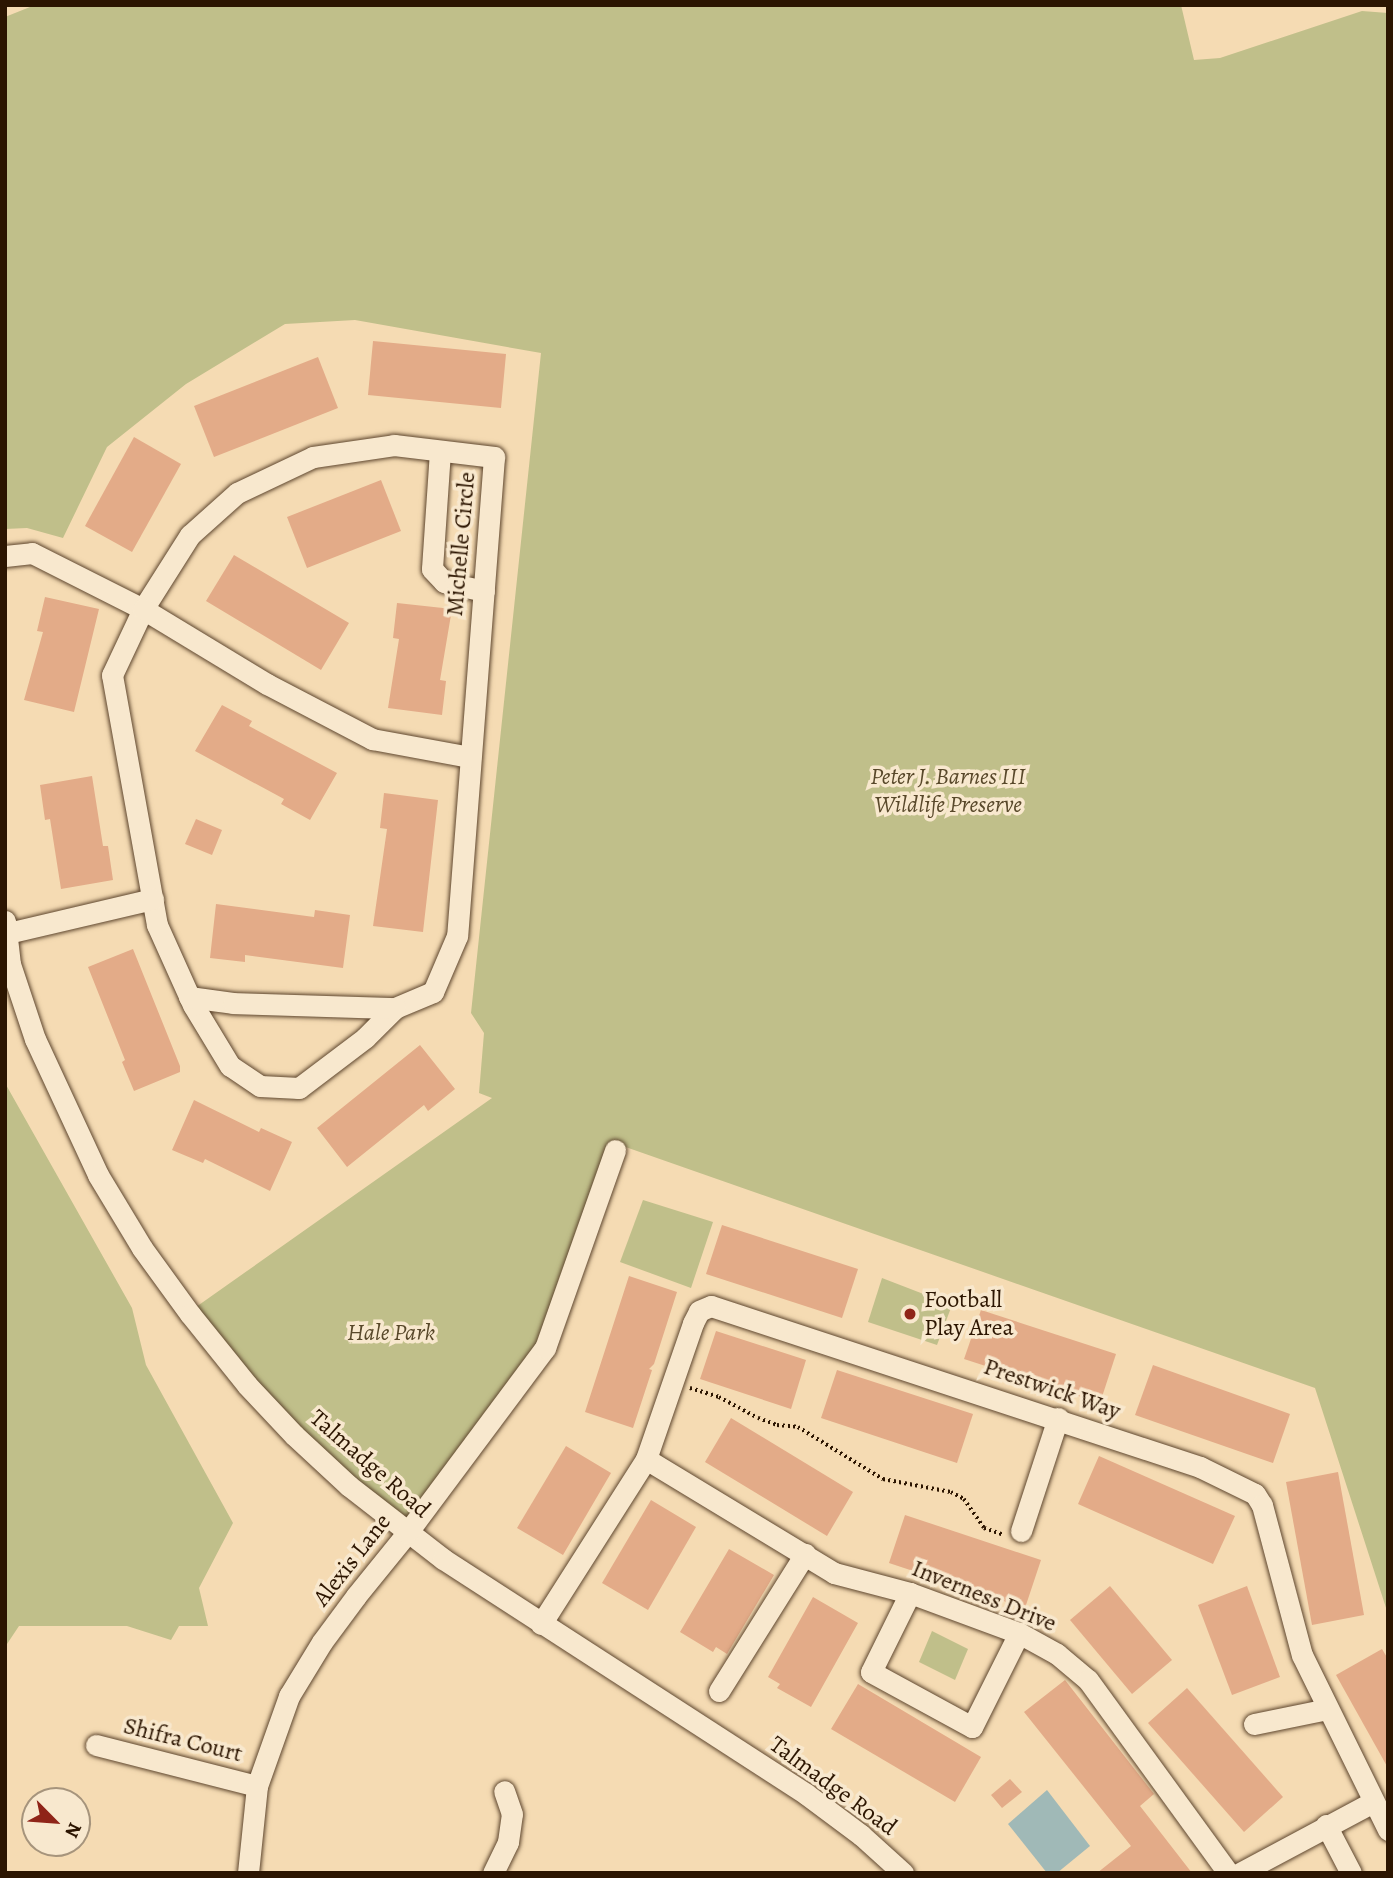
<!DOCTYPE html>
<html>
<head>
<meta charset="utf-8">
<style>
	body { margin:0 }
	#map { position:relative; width:1393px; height:1878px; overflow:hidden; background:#f5dbb3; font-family:Alegreya,serif }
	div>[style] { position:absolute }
	.green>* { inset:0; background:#c0bf8a }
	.water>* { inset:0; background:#a0b9b7 }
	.building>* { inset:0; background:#e3ab88 }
	.path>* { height:3.5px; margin-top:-1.75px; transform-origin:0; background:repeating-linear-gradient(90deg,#2c1501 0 2px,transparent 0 5.5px) }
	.roads { filter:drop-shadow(0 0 2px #5e462e) drop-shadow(0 0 2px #5e462e) }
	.minor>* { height:21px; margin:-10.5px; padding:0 10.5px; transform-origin:10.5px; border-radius:10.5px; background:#f8e8ce }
	.dots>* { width:19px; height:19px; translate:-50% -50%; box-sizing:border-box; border:4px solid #f8e8ce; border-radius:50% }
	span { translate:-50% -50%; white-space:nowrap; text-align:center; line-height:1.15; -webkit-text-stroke:7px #f8e8ce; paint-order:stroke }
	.street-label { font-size:24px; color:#2c1501 }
	.park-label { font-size:24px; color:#58482a; font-style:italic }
	.poi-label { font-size:24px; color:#2c1501 }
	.left { translate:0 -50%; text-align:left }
	.frame { position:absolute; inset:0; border:7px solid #2c1501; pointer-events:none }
	.north { position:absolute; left:21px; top:1787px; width:70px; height:70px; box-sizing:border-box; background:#f8e8ce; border:2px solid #a6947c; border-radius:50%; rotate:115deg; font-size:19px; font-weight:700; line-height:28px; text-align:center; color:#2c1501 }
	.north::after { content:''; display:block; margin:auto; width:24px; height:32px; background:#8f2418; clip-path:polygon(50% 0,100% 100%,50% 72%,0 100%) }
</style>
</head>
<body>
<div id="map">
	<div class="green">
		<div style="clip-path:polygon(35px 5px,1181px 5px,1194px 60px,1220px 58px,1362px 11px,1388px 13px,1388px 1614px,1315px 1388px,617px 1144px,555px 1324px,407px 1533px,300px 1432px,196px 1307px,492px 1098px,479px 1093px,484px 1033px,471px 1013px,541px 353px,355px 320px,285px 324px,186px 384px,107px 447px,63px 538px,27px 528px,5px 529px,5px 17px)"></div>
		<div style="clip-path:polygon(5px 1083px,132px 1308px,146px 1365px,233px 1523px,199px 1588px,208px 1626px,179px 1626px,171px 1640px,127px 1626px,19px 1626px,5px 1647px)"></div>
		<div style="clip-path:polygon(643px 1200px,713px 1222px,691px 1288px,620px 1262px)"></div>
		<div style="clip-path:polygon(882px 1278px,952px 1305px,937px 1345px,868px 1322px)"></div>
		<div style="clip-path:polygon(932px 1631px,968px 1649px,955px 1680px,919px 1662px)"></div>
	</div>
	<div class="water">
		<div style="clip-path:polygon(1047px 1790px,1090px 1846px,1057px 1873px,1047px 1873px,1008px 1824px)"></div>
	</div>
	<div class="building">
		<div style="clip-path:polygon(373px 341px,506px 354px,501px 408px,368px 395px)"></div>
		<div style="clip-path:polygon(318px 357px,338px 408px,214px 457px,194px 406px)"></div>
		<div style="clip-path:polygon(134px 437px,181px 464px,132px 552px,85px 526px)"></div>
		<div style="clip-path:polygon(381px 480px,401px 531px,307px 568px,287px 517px)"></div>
		<div style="clip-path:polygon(234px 555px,349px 623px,321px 670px,206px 601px)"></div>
		<div style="clip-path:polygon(45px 597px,99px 609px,74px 712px,24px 700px,43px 632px,37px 631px)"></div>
		<div style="clip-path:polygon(397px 603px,452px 609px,440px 680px,446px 681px,442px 715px,388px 708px,399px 639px,393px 638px)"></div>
		<div style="clip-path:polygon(222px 705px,252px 721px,249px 726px,337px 773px,310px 820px,281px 804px,284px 799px,195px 751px)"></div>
		<div style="clip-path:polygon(92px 776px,103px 846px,108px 846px,113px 880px,61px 889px,50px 819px,45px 820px,40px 785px)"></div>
		<div style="clip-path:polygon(384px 793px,438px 800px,423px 932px,373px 926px,387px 829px,380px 828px)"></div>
		<div style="clip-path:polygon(196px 819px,222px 830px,212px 855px,185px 844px)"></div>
		<div style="clip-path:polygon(216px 904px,314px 917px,315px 910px,350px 915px,343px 968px,245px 955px,245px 962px,210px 958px)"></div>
		<div style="clip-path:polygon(133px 949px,180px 1066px,180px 1072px,134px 1091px,122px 1062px,125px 1060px,88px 967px)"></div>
		<div style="clip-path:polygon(420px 1045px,455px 1089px,428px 1111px,424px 1105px,347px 1167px,317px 1128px)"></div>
		<div style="clip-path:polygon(194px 1100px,259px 1132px,261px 1128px,292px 1142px,270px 1191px,205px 1159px,203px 1163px,172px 1150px)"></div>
		<div style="clip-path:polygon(722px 1225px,858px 1269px,842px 1318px,706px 1274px)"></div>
		<div style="clip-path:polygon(629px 1276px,677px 1292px,654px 1364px,649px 1369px,652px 1370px,633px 1428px,585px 1412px)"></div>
		<div style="clip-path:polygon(981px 1310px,1116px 1354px,1100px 1403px,964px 1359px)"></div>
		<div style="clip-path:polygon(716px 1331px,806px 1360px,791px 1409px,700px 1379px)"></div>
		<div style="clip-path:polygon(1153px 1365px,1290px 1414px,1273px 1463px,1135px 1415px)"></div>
		<div style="clip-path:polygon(837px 1370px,973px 1414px,957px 1463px,821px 1418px)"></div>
		<div style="clip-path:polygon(731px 1418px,853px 1492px,827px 1536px,705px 1462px)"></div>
		<div style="clip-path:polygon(566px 1446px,611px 1473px,563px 1555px,517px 1528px)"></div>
		<div style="clip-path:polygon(1099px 1456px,1235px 1516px,1213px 1564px,1078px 1504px)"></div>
		<div style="clip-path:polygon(1338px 1472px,1364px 1615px,1312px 1625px,1286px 1482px)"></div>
		<div style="clip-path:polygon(651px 1500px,696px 1527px,648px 1610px,602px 1583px)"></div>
		<div style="clip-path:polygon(905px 1515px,1041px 1560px,1025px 1608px,889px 1563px)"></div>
		<div style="clip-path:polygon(729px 1549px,774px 1575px,727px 1654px,716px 1647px,713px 1652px,680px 1632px)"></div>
		<div style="clip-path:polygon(1110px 1586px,1172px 1660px,1132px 1694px,1070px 1620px)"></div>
		<div style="clip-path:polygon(1247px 1586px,1280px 1677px,1232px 1695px,1198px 1605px)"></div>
		<div style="clip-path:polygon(813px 1597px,858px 1623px,811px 1707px,777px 1688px,780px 1684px,768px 1677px)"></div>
		<div style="clip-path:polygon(1382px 1649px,1388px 1659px,1388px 1768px,1336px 1675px)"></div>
		<div style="clip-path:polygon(1065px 1680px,1154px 1794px,1140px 1806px,1192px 1873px,1097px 1873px,1131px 1846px,1024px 1712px)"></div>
		<div style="clip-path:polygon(858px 1684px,981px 1757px,955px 1802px,831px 1729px)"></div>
		<div style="clip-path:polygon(1187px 1688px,1283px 1797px,1244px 1832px,1148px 1723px)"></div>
		<div style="clip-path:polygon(1010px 1779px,1022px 1792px,1002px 1808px,991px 1795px)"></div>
	</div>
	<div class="path">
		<div style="left:690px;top:1388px;width:30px;rotate:17deg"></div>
		<div style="left:719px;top:1397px;width:44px;rotate:28.3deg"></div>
		<div style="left:758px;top:1418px;width:20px;rotate:20deg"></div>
		<div style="left:777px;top:1425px;width:21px;rotate:5deg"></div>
		<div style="left:798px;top:1427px;width:100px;rotate:31.5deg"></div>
		<div style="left:883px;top:1479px;width:69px;rotate:10.8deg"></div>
		<div style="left:951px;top:1492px;width:15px;rotate:28deg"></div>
		<div style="left:964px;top:1499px;width:35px;rotate:55deg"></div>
		<div style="left:984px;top:1528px;width:21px;rotate:19deg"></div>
	</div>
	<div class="roads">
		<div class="minor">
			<div style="left:394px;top:445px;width:101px;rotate:6.8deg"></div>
			<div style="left:494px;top:457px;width:480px;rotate:94.4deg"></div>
			<div style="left:457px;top:936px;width:61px;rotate:113.2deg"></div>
			<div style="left:433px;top:992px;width:41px;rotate:157.2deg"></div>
			<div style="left:395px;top:1008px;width:42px;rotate:135deg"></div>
			<div style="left:365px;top:1038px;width:83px;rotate:142.9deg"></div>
			<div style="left:299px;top:1088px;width:39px;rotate:-177deg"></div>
			<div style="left:260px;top:1086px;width:36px;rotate:-146deg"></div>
			<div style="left:230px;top:1066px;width:71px;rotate:-121.2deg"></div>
			<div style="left:193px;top:1005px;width:88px;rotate:-114.2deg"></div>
			<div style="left:157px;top:925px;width:254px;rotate:-100.2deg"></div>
			<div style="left:112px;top:675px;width:73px;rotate:-64.8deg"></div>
			<div style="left:143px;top:609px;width:88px;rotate:-57.6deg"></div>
			<div style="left:190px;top:535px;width:63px;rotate:-41.8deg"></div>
			<div style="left:237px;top:493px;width:84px;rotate:-25.3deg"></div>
			<div style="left:313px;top:457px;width:82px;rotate:-8.4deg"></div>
			<div style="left:440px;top:451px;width:118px;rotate:93.9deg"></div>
			<div style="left:432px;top:569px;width:18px;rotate:47deg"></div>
			<div style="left:444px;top:582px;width:41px;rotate:12.7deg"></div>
			<div style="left:5px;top:556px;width:27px;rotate:-6deg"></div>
			<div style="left:32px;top:553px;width:124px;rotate:26.8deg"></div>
			<div style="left:143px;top:609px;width:145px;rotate:31.2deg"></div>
			<div style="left:267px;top:684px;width:119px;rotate:27.6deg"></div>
			<div style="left:372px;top:739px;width:100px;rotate:10.4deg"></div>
			<div style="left:5px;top:921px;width:43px;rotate:83.4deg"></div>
			<div style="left:10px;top:964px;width:79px;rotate:71.6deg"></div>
			<div style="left:35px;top:1039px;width:150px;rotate:65.1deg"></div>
			<div style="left:98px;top:1175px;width:85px;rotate:58.9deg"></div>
			<div style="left:142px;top:1248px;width:82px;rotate:54deg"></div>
			<div style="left:190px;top:1314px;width:91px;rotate:51.2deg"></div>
			<div style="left:247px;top:1385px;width:69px;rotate:46.8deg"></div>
			<div style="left:294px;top:1435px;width:75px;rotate:42.8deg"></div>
			<div style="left:349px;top:1486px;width:119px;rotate:37.8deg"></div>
			<div style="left:443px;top:1559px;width:432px;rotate:32.9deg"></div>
			<div style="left:806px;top:1794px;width:69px;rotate:36.7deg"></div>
			<div style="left:861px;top:1835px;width:57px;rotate:42.1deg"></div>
			<div style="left:8px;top:933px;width:149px;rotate:-13.2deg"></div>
			<div style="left:189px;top:997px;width:44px;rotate:7.8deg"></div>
			<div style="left:233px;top:1003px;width:162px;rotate:1.8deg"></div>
			<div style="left:646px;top:1459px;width:220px;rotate:31.2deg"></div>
			<div style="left:834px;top:1573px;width:79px;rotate:14.7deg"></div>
			<div style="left:910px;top:1593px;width:116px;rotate:20.2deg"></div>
			<div style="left:1019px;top:1633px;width:43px;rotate:28.9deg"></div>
			<div style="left:1057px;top:1654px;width:40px;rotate:40deg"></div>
			<div style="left:1088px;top:1680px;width:238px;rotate:54deg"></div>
			<div style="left:1021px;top:1531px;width:119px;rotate:-71.9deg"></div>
			<div style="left:910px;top:1593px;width:88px;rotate:116.3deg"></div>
			<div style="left:871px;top:1672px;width:115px;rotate:28.6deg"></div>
			<div style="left:972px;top:1727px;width:105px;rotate:-63.4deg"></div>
			<div style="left:541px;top:1624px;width:196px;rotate:-57.5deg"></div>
			<div style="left:646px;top:1459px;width:144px;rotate:-70.9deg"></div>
			<div style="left:693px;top:1323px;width:13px;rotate:-63deg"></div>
			<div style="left:699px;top:1311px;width:13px;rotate:-23deg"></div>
			<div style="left:711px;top:1306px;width:515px;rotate:18.22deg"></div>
			<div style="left:1200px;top:1467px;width:61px;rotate:26.1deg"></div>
			<div style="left:1255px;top:1494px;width:13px;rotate:58deg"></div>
			<div style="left:1262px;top:1505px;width:155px;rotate:75.1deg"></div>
			<div style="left:1302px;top:1655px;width:195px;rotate:63.8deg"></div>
			<div style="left:719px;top:1691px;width:162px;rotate:-57.9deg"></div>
			<div style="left:1254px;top:1724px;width:75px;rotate:-11.6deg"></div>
			<div style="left:96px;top:1745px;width:166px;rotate:14.3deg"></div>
			<div style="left:1326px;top:1825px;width:54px;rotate:62.5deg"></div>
			<div style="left:248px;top:1873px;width:87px;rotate:-84.1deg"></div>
			<div style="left:257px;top:1786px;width:96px;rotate:-70.4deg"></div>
			<div style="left:289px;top:1696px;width:63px;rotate:-58.6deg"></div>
			<div style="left:322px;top:1642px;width:57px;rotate:-53.5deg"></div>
			<div style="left:356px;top:1596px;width:81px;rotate:-51deg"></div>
			<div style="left:407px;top:1533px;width:231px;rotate:-53.3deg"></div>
			<div style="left:545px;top:1348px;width:210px;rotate:-70.5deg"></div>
			<div style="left:493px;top:1873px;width:34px;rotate:-64deg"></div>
			<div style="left:508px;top:1842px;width:28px;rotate:-82deg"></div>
			<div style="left:512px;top:1814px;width:24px;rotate:-109deg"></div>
			<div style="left:1240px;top:1873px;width:151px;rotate:-28.1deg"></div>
		</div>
	</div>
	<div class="dots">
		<div style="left:910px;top:1314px;background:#8f2418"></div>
	</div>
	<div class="street-label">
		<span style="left:461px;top:544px;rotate:-85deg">Michelle Circle</span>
		<span style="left:1052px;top:1389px;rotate:19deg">Prestwick Way</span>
		<span style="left:370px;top:1464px;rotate:41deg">Talmadge Road</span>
		<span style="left:352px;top:1560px;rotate:-52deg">Alexis Lane</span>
		<span style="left:984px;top:1596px;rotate:22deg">Inverness Drive</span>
		<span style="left:183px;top:1740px;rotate:14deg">Shifra Court</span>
		<span style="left:833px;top:1786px;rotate:36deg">Talmadge Road</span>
	</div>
	<div class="park-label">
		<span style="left:948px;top:791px">Peter J. Barnes III<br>Wildlife Preserve</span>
		<span style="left:391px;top:1333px">Hale Park</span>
	</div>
	<div class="poi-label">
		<span class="left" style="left:924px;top:1314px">Football<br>Play Area</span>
	</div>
	<div class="frame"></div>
	<div class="north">N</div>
</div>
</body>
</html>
